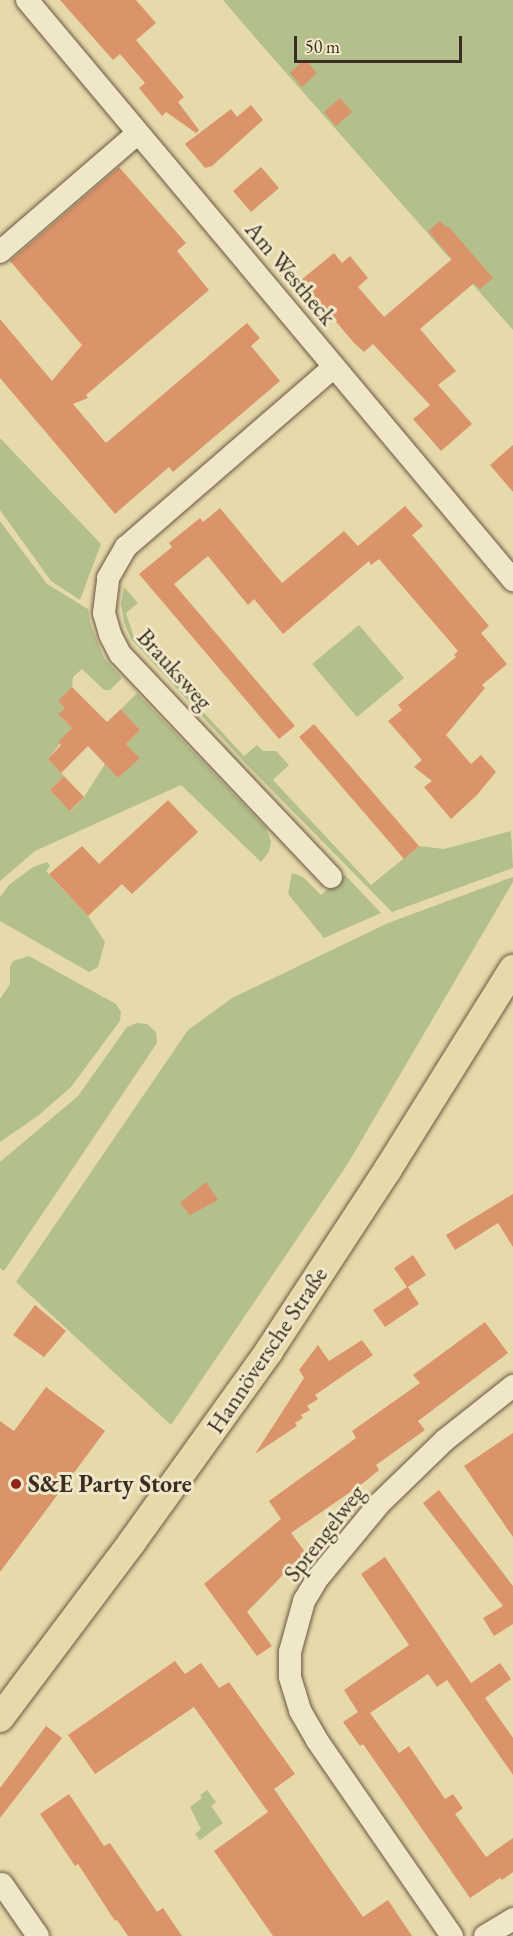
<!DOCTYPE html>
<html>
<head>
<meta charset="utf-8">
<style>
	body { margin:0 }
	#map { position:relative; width:513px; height:1936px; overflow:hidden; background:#e7daaa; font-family:"EB Garamond",serif }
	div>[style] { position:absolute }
	.green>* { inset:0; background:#b3c08b }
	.building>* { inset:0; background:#db936a }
	.roads { filter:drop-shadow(0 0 2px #675844) drop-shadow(0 0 2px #675844) }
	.minor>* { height:22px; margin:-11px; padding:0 11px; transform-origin:11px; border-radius:11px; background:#efe7c8 }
	.major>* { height:28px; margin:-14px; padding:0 14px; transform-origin:14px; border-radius:14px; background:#e7daaa }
	.dots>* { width:16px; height:16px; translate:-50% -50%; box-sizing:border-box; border:3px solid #efe7c8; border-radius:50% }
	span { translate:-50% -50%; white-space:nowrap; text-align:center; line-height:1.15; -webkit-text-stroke:6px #efe7c8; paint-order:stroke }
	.street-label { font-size:24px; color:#3c2d22 }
	.poi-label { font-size:24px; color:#3c2d22; font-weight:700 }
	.left { translate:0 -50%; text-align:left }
	.scale { position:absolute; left:294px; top:36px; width:168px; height:27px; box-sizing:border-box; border:3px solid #3c2d22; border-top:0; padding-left:8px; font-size:18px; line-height:21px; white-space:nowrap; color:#3c2d22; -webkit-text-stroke:4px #efe7c8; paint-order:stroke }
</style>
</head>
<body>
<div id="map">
	<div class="green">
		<div style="clip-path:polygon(223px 0,513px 0,513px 330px,265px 49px)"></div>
		<div style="clip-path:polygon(0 438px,101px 544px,80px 600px,51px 581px,0 510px)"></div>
		<div style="clip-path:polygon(0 521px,47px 584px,88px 609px,90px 623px,104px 658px,122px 678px,110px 690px,104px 690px,82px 669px,73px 677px,72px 687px,59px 701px,65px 708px,59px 715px,72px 728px,48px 759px,64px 776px,50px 790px,71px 811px,84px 797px,105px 764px,118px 778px,139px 758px,126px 744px,140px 730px,121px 709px,137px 693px,266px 828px,271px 841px,269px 852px,261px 862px,181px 785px,35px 851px,0 881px)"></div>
		<div style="clip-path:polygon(124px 587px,138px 603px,126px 613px,134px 637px,244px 756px,257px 745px,263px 751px,276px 751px,289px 765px,273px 780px,371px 885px,419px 846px,444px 849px,511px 831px,513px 868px,392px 912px,248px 766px,131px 639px,124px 622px,121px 604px)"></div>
		<div style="clip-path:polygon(359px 625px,404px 678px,357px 717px,312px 664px)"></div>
		<div style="clip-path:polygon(47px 862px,50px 866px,46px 871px,88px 916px,105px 942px,98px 967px,89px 972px,0 921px,0 897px,9px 885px,33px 867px)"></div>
		<div style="clip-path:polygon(292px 873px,303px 877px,321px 895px,345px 875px,381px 913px,324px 938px,288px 894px)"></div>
		<div style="clip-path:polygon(513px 877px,513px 882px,347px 1165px,171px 1425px,16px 1282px,188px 1030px,232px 998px,388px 923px)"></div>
		<div style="clip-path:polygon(29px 956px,116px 1004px,121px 1012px,120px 1021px,71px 1087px,39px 1115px,0 1142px,0 999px,10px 984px,10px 967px,13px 961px)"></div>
		<div style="clip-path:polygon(137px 1023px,147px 1024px,156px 1032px,157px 1043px,4px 1271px,0 1268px,0 1162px,78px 1096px,127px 1027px)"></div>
		<div style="clip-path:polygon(207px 1790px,216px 1802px,211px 1806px,223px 1823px,200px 1840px,195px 1834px,201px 1829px,190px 1807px,202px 1798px,200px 1795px)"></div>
	</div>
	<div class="building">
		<div style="clip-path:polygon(60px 0,136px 0,156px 23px,136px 40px,184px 97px,178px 102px,199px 130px,196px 133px,166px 112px,162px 116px,139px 88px,145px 83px,120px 54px,113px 60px)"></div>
		<div style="clip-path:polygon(305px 59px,317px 73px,302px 87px,290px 73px)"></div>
		<div style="clip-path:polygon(340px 98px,352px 112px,336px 126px,324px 112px)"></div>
		<div style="clip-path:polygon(251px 105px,263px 120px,212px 166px,205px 168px,185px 144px,231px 109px,237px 117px)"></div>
		<div style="clip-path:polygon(119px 167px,186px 243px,177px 251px,209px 290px,86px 395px,88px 398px,73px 404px,106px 443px,247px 323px,260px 338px,251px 346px,280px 381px,173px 472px,169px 467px,115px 514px,0 378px,0 319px,52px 381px,82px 345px,10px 261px)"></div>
		<div style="clip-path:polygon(261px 167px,279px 188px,251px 212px,233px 191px)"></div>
		<div style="clip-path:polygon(440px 221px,446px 227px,448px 226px,493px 278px,480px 289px,474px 283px,420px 329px,456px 371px,438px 385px,472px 424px,441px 451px,413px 419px,430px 405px,373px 344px,364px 352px,354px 343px,301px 280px,334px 253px,342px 263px,350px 256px,368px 278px,358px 287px,384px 317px,452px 259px,428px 231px)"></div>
		<div style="clip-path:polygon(513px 445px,513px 492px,490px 465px)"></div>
		<div style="clip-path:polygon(405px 506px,423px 526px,412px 535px,489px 626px,481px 633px,507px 664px,482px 685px,485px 688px,446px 735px,471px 764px,481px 755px,496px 772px,476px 796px,451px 819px,424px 787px,432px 781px,414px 767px,422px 760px,388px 721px,402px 710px,398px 705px,456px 657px,454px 655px,458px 651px,379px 559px,371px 565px,369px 561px,283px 634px,254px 599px,248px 605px,208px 556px,174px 584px,295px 726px,279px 739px,139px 574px,172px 547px,169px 543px,200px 518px,203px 522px,220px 508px,282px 583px,344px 531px,358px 546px)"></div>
		<div style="clip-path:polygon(72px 687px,107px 722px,121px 709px,140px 730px,126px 744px,140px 758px,118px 778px,88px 746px,61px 773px,48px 759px,61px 745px,58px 742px,72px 728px,58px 714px,65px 708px,58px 701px)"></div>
		<div style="clip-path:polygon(314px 724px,419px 846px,404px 859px,299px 737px)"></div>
		<div style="clip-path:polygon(64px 776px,84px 797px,70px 811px,50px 790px)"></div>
		<div style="clip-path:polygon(168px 800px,198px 832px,132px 894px,122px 884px,88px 916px,49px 874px,82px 846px,99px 864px)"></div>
		<div style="clip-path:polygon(206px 1182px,218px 1200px,190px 1215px,180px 1203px)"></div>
		<div style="clip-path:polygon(513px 1194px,513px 1247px,498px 1223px,455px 1250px,446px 1235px)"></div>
		<div style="clip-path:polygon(413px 1255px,426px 1275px,408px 1287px,419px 1304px,385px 1327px,373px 1310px,407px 1287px,394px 1268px)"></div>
		<div style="clip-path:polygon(35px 1305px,66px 1331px,44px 1357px,13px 1335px)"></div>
		<div style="clip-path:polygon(485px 1322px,508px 1353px,418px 1421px,425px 1430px,376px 1465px,379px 1470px,362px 1484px,291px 1533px,305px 1552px,247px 1612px,272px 1646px,257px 1656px,204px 1584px,281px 1519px,269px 1501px,356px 1438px,352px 1431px,420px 1383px,413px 1375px)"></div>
		<div style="clip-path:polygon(362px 1340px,373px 1355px,315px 1395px,318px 1399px,307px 1406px,310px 1410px,301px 1415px,303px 1418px,295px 1423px,297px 1426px,255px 1454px,304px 1378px,299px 1370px,318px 1345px,329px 1361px)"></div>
		<div style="clip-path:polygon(46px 1387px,105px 1431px,0 1572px,0 1421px,14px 1431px)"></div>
		<div style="clip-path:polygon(513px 1433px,513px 1537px,464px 1466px)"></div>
		<div style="clip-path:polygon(439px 1490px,513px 1586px,513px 1624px,494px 1636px,483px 1618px,503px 1606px,423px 1503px)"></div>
		<div style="clip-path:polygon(385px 1557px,471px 1683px,500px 1663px,511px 1679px,485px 1698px,513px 1738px,513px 1775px,447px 1680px,437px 1687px,428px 1674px,370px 1713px,399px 1753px,409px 1746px,445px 1799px,453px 1794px,463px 1808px,455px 1814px,486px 1857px,513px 1838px,513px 1872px,502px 1880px,500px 1878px,470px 1898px,363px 1744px,360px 1746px,343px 1722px,358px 1712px,344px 1690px,409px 1645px,361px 1574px)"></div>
		<div style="clip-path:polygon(175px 1661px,185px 1674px,201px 1663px,219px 1688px,229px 1682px,295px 1774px,274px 1789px,363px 1917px,388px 1900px,412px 1936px,273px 1936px,214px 1851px,268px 1812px,194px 1707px,95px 1774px,68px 1735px)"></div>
		<div style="clip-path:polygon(46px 1726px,62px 1738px,0 1818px,0 1788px)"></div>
		<div style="clip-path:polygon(69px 1794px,104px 1846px,110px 1843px,157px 1912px,163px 1908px,182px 1936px,128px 1936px,117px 1920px,115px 1921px,78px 1864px,75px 1866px,40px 1814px)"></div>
	</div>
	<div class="roads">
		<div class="minor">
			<div style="left:27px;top:0;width:757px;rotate:50.04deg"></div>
			<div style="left:0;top:252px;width:182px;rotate:-40.8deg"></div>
			<div style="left:331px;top:877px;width:307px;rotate:-133.4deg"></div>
			<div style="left:120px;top:654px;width:22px;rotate:-117deg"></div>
			<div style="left:110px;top:634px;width:22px;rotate:-106deg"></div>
			<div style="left:104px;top:613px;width:35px;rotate:-83deg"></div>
			<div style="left:108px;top:578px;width:36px;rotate:-60deg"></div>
			<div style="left:126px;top:547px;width:275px;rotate:-40.9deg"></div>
			<div style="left:2px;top:1884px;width:63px;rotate:55.3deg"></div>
			<div style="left:452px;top:1936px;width:238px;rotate:-124.6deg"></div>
			<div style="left:317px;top:1740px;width:34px;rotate:-120deg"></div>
			<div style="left:300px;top:1710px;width:34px;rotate:-107deg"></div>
			<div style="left:290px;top:1677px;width:25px;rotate:-90deg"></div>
			<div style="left:290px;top:1652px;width:53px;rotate:-74.6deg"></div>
			<div style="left:304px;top:1601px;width:27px;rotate:-59deg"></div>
			<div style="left:318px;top:1578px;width:97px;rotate:-50.4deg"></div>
			<div style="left:380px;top:1503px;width:91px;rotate:-44.1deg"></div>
			<div style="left:445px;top:1440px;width:87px;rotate:-38.5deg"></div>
			<div style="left:485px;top:1936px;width:33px;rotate:-31deg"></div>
		</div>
		<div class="major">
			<div style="left:0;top:1718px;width:220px;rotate:-53.1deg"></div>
			<div style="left:132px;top:1542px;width:235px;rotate:-54.3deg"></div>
			<div style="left:269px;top:1351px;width:217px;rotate:-56.8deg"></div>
			<div style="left:388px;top:1169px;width:236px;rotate:-58deg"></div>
		</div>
	</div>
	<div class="dots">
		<div style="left:16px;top:1484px;background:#8f2418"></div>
	</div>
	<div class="street-label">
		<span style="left:291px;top:273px;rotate:50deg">Am Westheck</span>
		<span style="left:175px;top:669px;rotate:48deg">Brauksweg</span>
		<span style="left:267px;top:1350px;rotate:-56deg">Hannöversche Straße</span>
		<span style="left:324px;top:1533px;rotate:-52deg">Sprengelweg</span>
	</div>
	<div class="poi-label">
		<span class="left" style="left:28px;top:1484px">S&amp;E Party Store</span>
	</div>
	<div class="scale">50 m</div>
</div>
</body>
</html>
